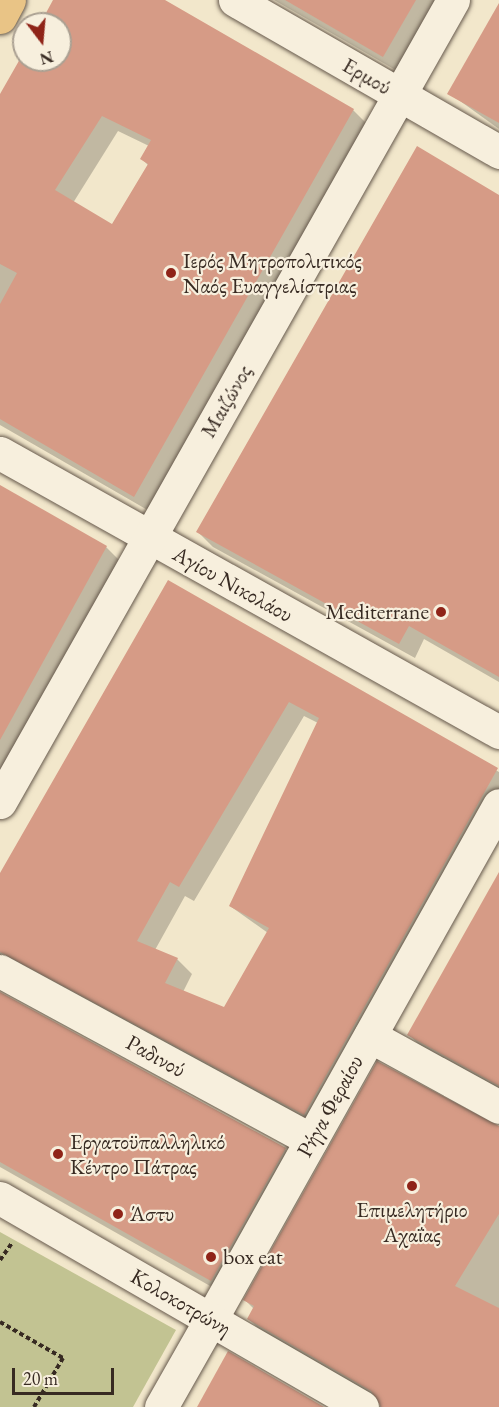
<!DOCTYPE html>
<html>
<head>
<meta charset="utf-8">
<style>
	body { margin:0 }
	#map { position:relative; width:499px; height:1407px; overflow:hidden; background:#f2e7cb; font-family:"EB Garamond",serif }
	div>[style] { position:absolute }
	.green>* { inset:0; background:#c2c392 }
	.shadow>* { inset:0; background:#0003 }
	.building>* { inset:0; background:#d69b86 }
	.path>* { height:4px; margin-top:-2px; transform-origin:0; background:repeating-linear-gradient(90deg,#372a22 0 4.5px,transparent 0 7.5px) }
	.roads { filter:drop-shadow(0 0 2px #66594c) drop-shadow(0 0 2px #66594c) }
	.street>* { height:33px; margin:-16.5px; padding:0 16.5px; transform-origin:16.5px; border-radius:16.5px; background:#f7efdd }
	.secondary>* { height:33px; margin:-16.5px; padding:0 16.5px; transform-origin:16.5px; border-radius:16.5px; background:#f7efdd }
	.primary>* { height:33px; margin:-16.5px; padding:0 16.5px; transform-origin:16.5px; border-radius:16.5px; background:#e9c486 }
	.dots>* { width:16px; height:16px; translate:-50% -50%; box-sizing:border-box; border:3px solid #f7efdd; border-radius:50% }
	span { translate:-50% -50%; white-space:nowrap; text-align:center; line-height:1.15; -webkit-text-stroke:4.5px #f7efdd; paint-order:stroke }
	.street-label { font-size:22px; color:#372a22 }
	.poi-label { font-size:22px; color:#372a22 }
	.left { translate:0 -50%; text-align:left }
	.right { translate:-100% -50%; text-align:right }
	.north { position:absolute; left:12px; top:12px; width:60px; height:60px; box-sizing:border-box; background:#f7efdd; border:2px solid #aaa092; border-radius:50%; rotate:164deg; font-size:16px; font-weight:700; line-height:24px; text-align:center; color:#372a22 }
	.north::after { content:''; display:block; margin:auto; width:21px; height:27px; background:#8f2418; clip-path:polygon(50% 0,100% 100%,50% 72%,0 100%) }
	.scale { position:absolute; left:12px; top:1368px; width:102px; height:27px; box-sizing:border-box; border:3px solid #372a22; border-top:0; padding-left:8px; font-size:18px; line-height:21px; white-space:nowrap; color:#372a22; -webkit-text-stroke:4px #f7efdd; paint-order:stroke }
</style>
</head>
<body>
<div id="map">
	<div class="green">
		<div style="clip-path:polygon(0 1232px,176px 1330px,133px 1407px,0 1407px)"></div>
	</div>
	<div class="shadow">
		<div style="clip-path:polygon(evenodd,55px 0,161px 0,353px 110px,369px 126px,151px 512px,0 425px,0 97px,24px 55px,24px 60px,60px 60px,60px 24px,41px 24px,55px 0,118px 131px,149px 146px,142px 159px,149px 166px,112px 226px,73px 203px,118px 131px)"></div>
		<div style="clip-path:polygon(274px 0,439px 0,399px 72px)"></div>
		<div style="clip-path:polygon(499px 6px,499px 129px,449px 93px)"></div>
		<div style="clip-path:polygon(499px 195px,499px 682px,424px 639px,415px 658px,213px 547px,198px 532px)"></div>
		<div style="clip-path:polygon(0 487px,106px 547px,121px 562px,0 780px)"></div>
		<div style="clip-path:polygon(evenodd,169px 582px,499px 772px,499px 807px,319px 1129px,0 976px,0 876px,169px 582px,304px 716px,318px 723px,230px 906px,268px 933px,225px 1009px,183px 992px,192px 974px,177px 959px,155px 950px,185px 896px,194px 901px,304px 716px)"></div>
		<div style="clip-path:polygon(499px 875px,499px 1092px,426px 1051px,409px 1035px)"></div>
		<div style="clip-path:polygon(0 994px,285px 1149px,300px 1164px,226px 1295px,0 1167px)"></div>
		<div style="clip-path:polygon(499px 1127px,499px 1407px,380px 1407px,380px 1401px,265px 1335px,249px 1319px,254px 1309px,245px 1300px)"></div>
	</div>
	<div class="building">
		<div style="clip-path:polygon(evenodd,53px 0,165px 0,354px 109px,134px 497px,0 419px,0 304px,17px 273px,0 264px,0 94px,24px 52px,24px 60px,60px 60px,60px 24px,40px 24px,53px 0,102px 116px,151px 140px,140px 159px,148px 164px,112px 224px,55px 190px,102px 116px)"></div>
		<div style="clip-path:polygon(285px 0,416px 0,383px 57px)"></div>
		<div style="clip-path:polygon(499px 3px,499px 123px,447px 94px)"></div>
		<div style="clip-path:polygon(417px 146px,499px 195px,499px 677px,409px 626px,399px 644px,196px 532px)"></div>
		<div style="clip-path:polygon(0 485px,107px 546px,0 740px)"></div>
		<div style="clip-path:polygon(evenodd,168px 580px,498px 768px,304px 1115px,0 952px,0 873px,168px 580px,289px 702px,319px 718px,229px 906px,269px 928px,224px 1007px,165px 983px,178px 958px,137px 941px,170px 882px,179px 887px,289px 702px)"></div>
		<div style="clip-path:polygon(499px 872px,499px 1086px,407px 1035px)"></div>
		<div style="clip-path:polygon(0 992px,286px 1148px,211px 1281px,0 1162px)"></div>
		<div style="clip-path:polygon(377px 1061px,499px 1126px,499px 1214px,455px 1286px,499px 1308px,499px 1407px,381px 1407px,371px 1391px,247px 1319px,254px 1306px,243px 1300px)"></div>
		<div style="clip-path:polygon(228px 1351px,324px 1407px,197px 1407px)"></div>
	</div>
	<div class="path">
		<div style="left:0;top:1260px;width:21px;rotate:-55deg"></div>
		<div style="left:0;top:1322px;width:73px;rotate:29.7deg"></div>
		<div style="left:63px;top:1358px;width:57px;rotate:120.6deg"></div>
	</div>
	<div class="roads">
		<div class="street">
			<div style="left:0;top:453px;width:572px;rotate:29.21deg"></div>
			<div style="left:0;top:802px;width:921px;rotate:-60.54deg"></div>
			<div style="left:0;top:971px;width:354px;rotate:28.5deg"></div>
			<div style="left:370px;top:1036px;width:147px;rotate:28.8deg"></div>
			<div style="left:211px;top:1319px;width:589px;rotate:-60.74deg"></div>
		</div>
		<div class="secondary">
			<div style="left:235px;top:0;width:305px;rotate:29.9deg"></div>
			<div style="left:0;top:1198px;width:418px;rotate:30deg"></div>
			<div style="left:161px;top:1407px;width:101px;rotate:-60.4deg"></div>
		</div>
		<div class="primary">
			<div style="left:0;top:17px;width:19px;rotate:-62deg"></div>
		</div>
	</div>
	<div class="dots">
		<div style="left:171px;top:273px;background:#8f2418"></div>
		<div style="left:441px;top:612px;background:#8f2418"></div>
		<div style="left:58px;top:1154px;background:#8f2418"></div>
		<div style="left:412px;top:1186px;background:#8f2418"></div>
		<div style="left:118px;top:1214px;background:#8f2418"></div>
		<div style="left:211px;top:1257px;background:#8f2418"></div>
	</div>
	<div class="street-label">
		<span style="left:367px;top:76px;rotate:30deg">Ερμού</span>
		<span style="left:226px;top:401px;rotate:-60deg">Μαιζώνος</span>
		<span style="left:233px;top:584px;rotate:29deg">Αγίου Νικολάου</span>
		<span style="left:156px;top:1056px;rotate:29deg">Ραδινού</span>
		<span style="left:330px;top:1106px;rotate:-61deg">Ρήγα Φεραίου</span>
		<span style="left:181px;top:1302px;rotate:30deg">Κολοκοτρώνη</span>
	</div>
	<div class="poi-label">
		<span class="left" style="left:183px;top:273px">Ιερός Μητροπολιτικός<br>Ναός Ευαγγελίστριας</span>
		<span class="right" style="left:429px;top:612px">Mediterrane</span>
		<span class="left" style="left:70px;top:1154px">Εργατοϋπαλληλικό<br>Κέντρο Πάτρας</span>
		<span style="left:412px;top:1222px">Επιμελητήριο<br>Αχαΐας</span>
		<span class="left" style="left:130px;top:1214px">Άστυ</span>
		<span class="left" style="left:223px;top:1257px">box eat</span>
	</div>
	<div class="north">N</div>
	<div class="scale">20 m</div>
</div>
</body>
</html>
